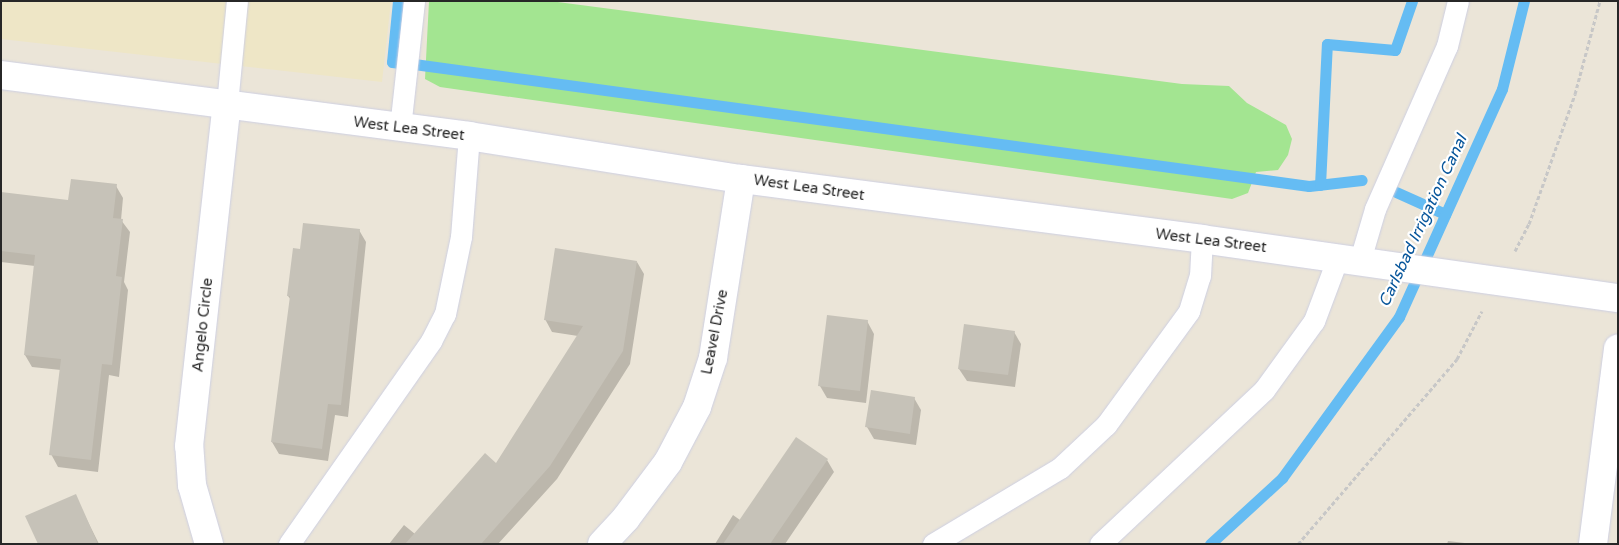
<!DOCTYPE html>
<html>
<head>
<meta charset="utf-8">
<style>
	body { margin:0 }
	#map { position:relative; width:1619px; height:545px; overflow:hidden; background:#ebe5d8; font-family:"Varela Round",sans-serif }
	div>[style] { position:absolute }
	.education>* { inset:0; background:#eee6c6 }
	.green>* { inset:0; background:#a3e591 }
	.shadow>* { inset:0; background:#0003 }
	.stream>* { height:11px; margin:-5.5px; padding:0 5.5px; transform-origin:5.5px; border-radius:5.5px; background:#65bcf3 }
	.building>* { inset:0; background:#c6c2b8 }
	.path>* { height:3px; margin-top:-1.5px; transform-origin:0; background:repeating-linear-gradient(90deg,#c7c7c7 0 4px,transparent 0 6.5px) }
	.roads { filter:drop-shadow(0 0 1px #cdcfe2) drop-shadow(0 0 1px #cdcfe2) }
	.lane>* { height:21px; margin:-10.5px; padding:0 10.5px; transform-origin:10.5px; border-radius:10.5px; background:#fff }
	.street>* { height:28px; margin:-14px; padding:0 14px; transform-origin:14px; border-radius:14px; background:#fff }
	.secondary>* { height:28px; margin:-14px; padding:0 14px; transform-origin:14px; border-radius:14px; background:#fff }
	span { translate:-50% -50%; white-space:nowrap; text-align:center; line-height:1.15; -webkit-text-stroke:4.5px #fff; paint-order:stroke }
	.street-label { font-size:15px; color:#272727 }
	.water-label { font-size:16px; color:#08569b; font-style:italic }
	.frame { position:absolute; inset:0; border:2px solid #272727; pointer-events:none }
</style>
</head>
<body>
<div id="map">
	<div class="education">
		<div style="clip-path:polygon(1px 1px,391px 1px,382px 82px,1px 39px)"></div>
	</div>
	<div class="green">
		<div style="clip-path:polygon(429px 1px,550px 1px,1182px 84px,1229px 86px,1247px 103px,1286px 125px,1292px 139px,1288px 155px,1278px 170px,1256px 172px,1248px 193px,1232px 199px,440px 87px,425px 79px)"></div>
	</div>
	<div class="shadow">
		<div style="clip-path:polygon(116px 186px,123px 198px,121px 220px,130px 232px,124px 282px,128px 290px,119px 377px,109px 375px,98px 472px,58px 467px,51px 454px,61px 370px,32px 367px,25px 355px,35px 266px,1px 262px,1px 193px,69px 201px)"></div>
		<div style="clip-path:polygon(359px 230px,366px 242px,348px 417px,335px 415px,328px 461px,279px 454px,272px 442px,291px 300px,288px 296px,301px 251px)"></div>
		<div style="clip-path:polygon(637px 262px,644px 274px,630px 364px,557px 479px,498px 544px,389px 544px,404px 525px,415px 534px,496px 465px,578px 336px,552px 332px,545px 319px)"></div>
		<div style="clip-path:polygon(867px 321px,874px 334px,866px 403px,827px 398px,820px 386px)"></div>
		<div style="clip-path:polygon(1014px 332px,1021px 344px,1015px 387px,967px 381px,959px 369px)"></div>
		<div style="clip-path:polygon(914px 398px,921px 410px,916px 445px,874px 439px,867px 427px)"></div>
		<div style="clip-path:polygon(827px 460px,834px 472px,785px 544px,715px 544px,733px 515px,740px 520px)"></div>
		<div style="clip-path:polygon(75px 496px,99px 544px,39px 544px)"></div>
		<div style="clip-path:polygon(1448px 541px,1473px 544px,1447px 544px)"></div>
	</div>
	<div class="stream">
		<div style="left:398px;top:1px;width:61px;rotate:95.6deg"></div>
		<div style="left:392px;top:62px;width:8px;rotate:7deg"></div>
		<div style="left:414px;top:64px;width:903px;rotate:7.76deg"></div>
		<div style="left:1309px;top:186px;width:53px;rotate:-6.5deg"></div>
		<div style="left:1320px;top:185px;width:141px;rotate:-87.2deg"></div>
		<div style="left:1327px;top:44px;width:68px;rotate:5deg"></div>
		<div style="left:1395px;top:50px;width:52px;rotate:-70.9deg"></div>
		<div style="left:1396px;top:192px;width:54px;rotate:24.2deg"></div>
		<div style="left:1210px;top:544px;width:98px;rotate:-42.5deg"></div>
		<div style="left:1282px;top:478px;width:199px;rotate:-54deg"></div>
		<div style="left:1399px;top:317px;width:250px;rotate:-65.7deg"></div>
		<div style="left:1502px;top:89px;width:91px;rotate:-76deg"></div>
	</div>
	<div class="building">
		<div style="clip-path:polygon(71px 179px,117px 184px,113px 218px,123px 219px,116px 276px,122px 277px,112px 365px,102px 364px,91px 460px,49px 455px,61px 359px,24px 355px,35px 255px,1px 251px,1px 192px,68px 200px)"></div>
		<div style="clip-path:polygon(303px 223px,360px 229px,341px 405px,328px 404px,322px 449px,271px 442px,290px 296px,287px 296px,293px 248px,300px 249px)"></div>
		<div style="clip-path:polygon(555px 248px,637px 261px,623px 351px,550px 466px,481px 544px,405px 544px,485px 453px,496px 463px,583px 326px,544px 320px)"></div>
		<div style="clip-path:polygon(827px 315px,868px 320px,860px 391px,818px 386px)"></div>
		<div style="clip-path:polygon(964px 324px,1015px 331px,1008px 375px,958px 369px)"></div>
		<div style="clip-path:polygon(871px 390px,915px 397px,910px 434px,865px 427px)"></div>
		<div style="clip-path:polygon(796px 437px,828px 459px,770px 544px,723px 544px)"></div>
		<div style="clip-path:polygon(76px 494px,98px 544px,38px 544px,25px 516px)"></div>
	</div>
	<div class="path">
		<div style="left:1515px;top:251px;width:30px;rotate:-63deg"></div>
		<div style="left:1529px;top:224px;width:138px;rotate:-70.5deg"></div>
		<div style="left:1575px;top:94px;width:96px;rotate:-75deg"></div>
		<div style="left:1298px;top:544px;width:244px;rotate:-49.3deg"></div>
		<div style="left:1457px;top:359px;width:54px;rotate:-62.5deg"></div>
	</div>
	<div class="roads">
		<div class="lane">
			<div style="left:227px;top:104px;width:103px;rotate:-84.5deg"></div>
			<div style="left:400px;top:128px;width:128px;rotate:-83.7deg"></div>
			<div style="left:1360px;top:260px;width:53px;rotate:-73.6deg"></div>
			<div style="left:1375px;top:209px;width:178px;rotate:-66.2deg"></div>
			<div style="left:1447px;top:46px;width:46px;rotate:-76.3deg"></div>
			<div style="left:289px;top:544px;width:248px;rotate:-55deg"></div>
			<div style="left:431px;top:341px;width:30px;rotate:-63deg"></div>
			<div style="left:445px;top:314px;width:79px;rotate:-78.3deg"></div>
			<div style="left:461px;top:237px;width:101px;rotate:-85.5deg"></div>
			<div style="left:933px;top:544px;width:148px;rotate:-30.9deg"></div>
			<div style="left:1060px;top:468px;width:63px;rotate:-43.1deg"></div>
			<div style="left:1106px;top:425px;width:141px;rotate:-53.9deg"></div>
			<div style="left:1189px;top:311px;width:37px;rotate:-73deg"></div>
			<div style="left:1200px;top:276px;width:37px;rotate:-87deg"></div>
			<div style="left:1100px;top:544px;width:225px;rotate:-43.2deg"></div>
			<div style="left:1264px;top:390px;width:85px;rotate:-54.1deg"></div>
			<div style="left:1314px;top:321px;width:68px;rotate:-69.4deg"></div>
		</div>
		<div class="street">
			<div style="left:209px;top:544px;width:61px;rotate:-106.1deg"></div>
			<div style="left:192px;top:485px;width:39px;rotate:-94deg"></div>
			<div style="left:189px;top:446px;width:344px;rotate:-83.7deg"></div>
			<div style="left:602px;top:544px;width:35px;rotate:-47deg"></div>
			<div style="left:626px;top:518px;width:70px;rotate:-53.1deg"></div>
			<div style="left:668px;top:462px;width:62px;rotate:-62.2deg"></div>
			<div style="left:697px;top:407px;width:52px;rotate:-71.9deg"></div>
			<div style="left:713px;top:358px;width:181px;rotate:-81.1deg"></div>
			<div style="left:1593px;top:544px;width:197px;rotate:-82.7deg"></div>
		</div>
		<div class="secondary">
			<div style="left:1px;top:75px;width:472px;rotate:7.4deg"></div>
			<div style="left:469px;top:136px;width:275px;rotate:9deg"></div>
			<div style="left:741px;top:179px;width:465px;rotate:7.4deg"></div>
			<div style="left:1202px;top:239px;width:420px;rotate:8.1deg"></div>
		</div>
	</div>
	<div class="street-label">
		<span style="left:409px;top:129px;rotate:7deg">West Lea Street</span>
		<span style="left:809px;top:188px;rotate:8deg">West Lea Street</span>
		<span style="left:1211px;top:241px;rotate:7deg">West Lea Street</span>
		<span style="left:203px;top:325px;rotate:-84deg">Angelo Circle</span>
		<span style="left:715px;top:332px;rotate:-79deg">Leavel Drive</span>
	</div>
	<div class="water-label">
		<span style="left:1423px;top:221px;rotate:-65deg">Carlsbad Irrigation Canal</span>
	</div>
	<div class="frame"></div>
</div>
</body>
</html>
